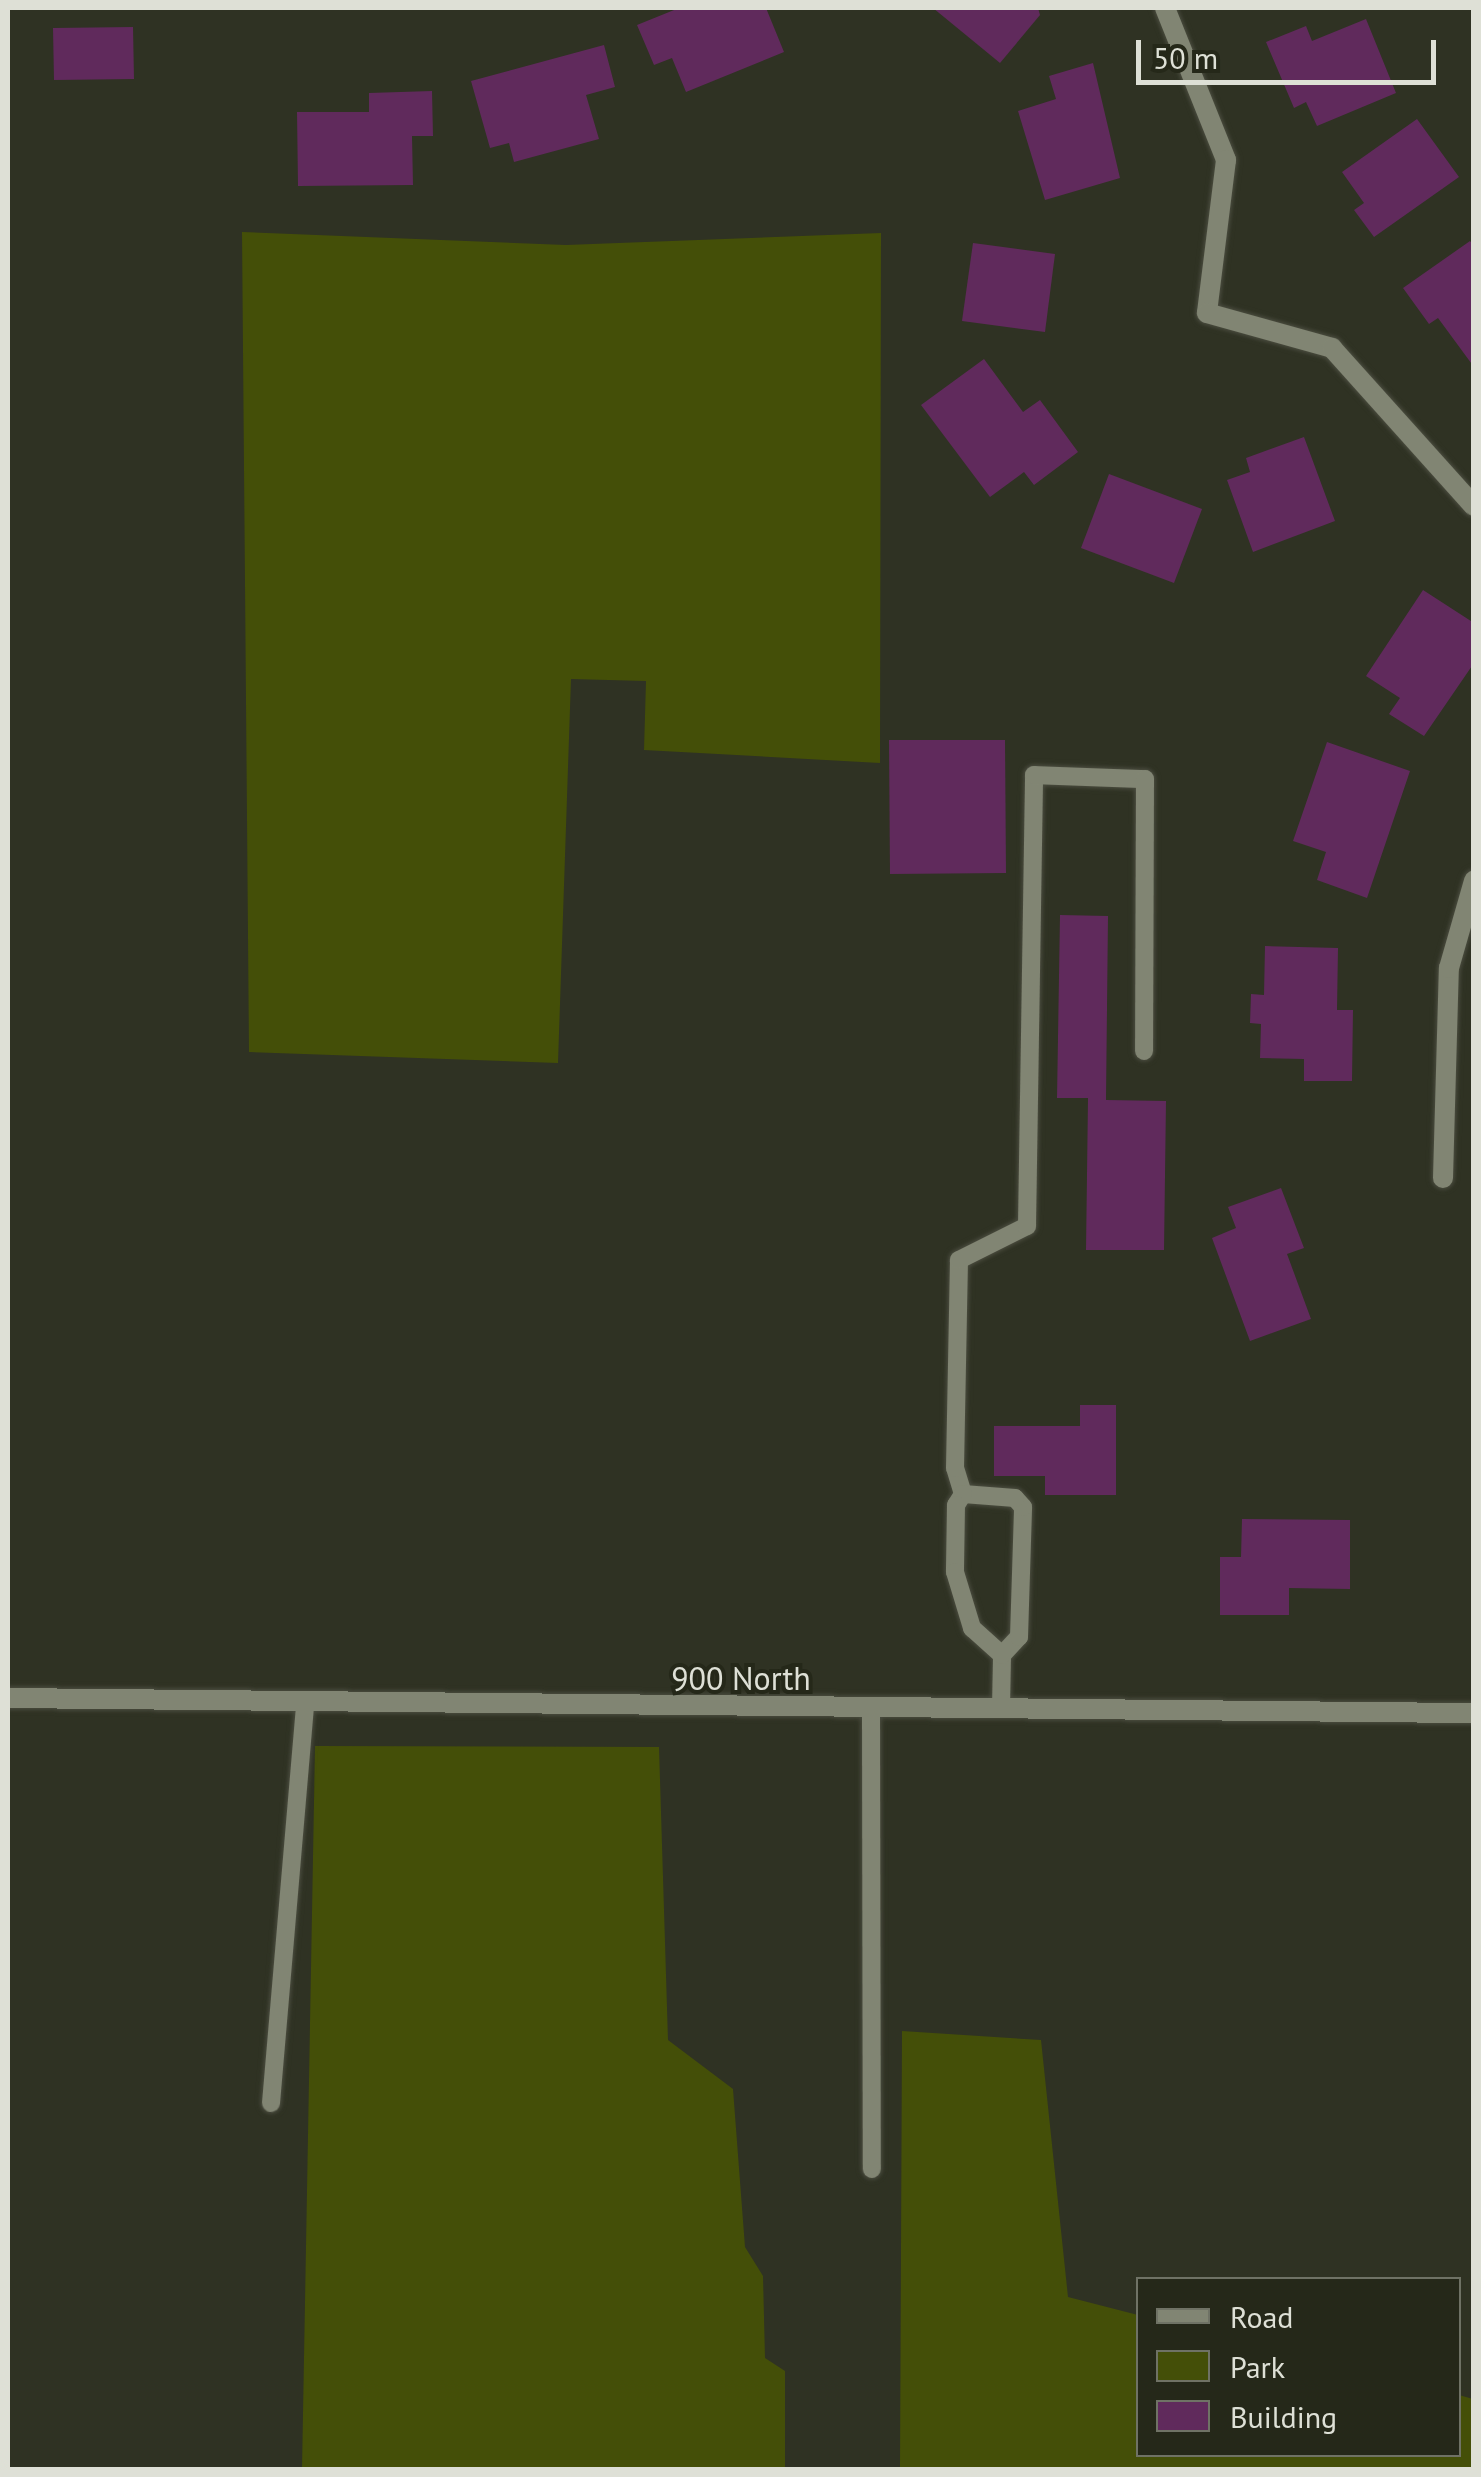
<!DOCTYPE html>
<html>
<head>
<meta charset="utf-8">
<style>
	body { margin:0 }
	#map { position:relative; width:1481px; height:2477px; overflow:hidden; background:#2f3223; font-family:"PT Sans",sans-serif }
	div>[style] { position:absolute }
	.green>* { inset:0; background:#444f08 }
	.building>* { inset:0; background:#602a5c }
	.roads { filter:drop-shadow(0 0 2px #4b4d40) drop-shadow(0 0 2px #4b4d40) }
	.lane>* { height:18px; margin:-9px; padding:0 9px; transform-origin:9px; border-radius:9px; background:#818573 }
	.street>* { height:20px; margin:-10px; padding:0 10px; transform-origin:10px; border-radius:10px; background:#818573 }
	span { translate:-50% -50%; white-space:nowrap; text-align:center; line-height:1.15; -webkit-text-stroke:8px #252819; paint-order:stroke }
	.street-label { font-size:32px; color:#dee0d6 }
	.frame { position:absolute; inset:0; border:10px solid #dee0d6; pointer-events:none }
	.legend { position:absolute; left:1136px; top:2277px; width:325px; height:180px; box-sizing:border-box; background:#252819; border:2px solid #6f7265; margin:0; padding:12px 18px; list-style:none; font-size:30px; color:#dee0d6 }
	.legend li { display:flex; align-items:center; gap:20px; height:50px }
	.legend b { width:50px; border:2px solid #6f7265 }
	.scale { position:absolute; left:1136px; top:40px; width:300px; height:45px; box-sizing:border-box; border:5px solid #dee0d6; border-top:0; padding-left:12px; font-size:30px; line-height:35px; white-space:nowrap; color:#dee0d6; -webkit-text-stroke:8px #252819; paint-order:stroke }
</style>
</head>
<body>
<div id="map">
	<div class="green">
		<div style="clip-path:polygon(242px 232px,566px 245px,881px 233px,880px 763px,644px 750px,646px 681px,571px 679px,558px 1063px,249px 1052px)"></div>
		<div style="clip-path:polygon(315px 1746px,659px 1747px,668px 2040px,733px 2089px,745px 2247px,763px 2276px,765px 2358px,785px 2371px,785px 2469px,302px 2469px)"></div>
		<div style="clip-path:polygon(902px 2031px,1041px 2040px,1068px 2297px,1138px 2315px,1138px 2454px,1458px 2454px,1459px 2395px,1473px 2399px,1473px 2469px,900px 2469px)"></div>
	</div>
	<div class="building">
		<div style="clip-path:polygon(679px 8px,766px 8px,784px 52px,686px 92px,672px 58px,654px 65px,637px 25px)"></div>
		<div style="clip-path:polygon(933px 8px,1038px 8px,1040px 15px,1000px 63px)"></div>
		<div style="clip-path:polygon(1366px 19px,1396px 93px,1317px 126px,1306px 102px,1294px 108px,1266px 42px,1306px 26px,1312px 41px)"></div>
		<div style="clip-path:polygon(133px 27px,134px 79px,54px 80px,53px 28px)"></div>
		<div style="clip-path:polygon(604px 45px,615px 87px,586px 95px,599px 139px,514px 162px,509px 143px,490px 148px,471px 81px)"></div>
		<div style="clip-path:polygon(1093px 63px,1120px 178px,1045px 200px,1018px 111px,1056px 99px,1049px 76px)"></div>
		<div style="clip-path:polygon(432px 91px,433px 136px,412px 136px,413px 185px,298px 186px,297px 112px,369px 112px,369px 93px)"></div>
		<div style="clip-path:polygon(1417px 119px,1459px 177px,1374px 237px,1354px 210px,1364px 203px,1342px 172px)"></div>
		<div style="clip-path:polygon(1470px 241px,1474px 246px,1474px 367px,1438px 318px,1429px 324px,1403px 288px)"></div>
		<div style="clip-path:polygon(973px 243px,1055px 254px,1045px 332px,962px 321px)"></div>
		<div style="clip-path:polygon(984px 359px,1023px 412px,1040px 400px,1078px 452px,1034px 485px,1024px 472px,990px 497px,921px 405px)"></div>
		<div style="clip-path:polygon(1304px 437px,1335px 521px,1253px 552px,1227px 480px,1250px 472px,1246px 458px)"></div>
		<div style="clip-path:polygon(1109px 474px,1202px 509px,1174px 583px,1081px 548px)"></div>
		<div style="clip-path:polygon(1423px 590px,1474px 623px,1474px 663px,1424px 736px,1389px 714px,1400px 698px,1366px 676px)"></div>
		<div style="clip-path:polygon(889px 740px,1005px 740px,1006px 873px,890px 874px)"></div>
		<div style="clip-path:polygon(1327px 742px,1410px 771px,1367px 898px,1317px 880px,1326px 852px,1293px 841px)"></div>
		<div style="clip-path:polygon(1060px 915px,1108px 916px,1106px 1100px,1166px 1101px,1164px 1250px,1086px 1250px,1088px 1098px,1057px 1098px)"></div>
		<div style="clip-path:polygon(1265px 946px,1338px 948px,1337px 1010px,1353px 1010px,1352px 1081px,1304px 1081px,1304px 1059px,1260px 1058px,1261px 1024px,1250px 1023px,1251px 994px,1264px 995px)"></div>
		<div style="clip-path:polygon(1281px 1188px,1304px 1248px,1287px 1254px,1311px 1319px,1250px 1341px,1212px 1238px,1236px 1228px,1228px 1207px)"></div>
		<div style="clip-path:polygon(1080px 1405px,1116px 1405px,1116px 1495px,1045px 1495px,1045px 1476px,994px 1476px,994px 1426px,1080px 1426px)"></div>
		<div style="clip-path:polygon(1242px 1519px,1350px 1520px,1350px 1589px,1289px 1588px,1289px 1615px,1220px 1615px,1220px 1557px,1241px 1557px)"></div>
	</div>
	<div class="roads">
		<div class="lane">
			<div style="left:963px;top:1494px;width:27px;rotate:-107deg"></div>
			<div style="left:955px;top:1468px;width:208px;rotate:-88.9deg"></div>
			<div style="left:959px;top:1260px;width:76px;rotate:-26.6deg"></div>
			<div style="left:1027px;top:1226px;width:451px;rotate:-89.1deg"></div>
			<div style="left:1034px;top:775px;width:111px;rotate:2.1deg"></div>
			<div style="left:1145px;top:779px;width:272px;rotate:90.2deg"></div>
			<div style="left:871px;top:1709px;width:460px;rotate:89.9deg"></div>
			<div style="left:1001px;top:1709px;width:54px;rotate:-88.9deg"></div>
			<div style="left:1002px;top:1655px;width:25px;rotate:-47deg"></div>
			<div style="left:1019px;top:1637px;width:130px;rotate:-88.2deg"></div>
			<div style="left:1023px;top:1507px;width:12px;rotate:-132deg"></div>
			<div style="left:1015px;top:1498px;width:52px;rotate:-175.6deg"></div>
			<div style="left:963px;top:1494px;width:13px;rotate:122deg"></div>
			<div style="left:956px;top:1505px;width:67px;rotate:90.9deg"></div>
			<div style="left:955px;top:1572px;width:59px;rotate:73.1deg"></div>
			<div style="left:972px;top:1628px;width:40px;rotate:42deg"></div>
			<div style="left:271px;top:2103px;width:399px;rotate:-85.1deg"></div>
		</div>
		<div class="street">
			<div style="left:1165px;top:8px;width:164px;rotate:68.1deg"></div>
			<div style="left:1226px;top:160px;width:154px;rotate:97.1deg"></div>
			<div style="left:1207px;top:313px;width:130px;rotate:15.6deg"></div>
			<div style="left:1332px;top:348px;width:212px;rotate:48.1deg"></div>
			<div style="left:1443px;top:1178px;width:210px;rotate:-88.4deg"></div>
			<div style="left:1449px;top:968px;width:91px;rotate:-74deg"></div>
			<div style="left:8px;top:1698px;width:1466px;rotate:0.59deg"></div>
		</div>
	</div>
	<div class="street-label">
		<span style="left:741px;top:1678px">900 North</span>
	</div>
	<div class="frame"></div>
	<ul class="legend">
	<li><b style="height:12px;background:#818573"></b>Road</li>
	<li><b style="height:28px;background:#444f08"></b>Park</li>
	<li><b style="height:28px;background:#602a5c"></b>Building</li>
	</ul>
	<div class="scale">50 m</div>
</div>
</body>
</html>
